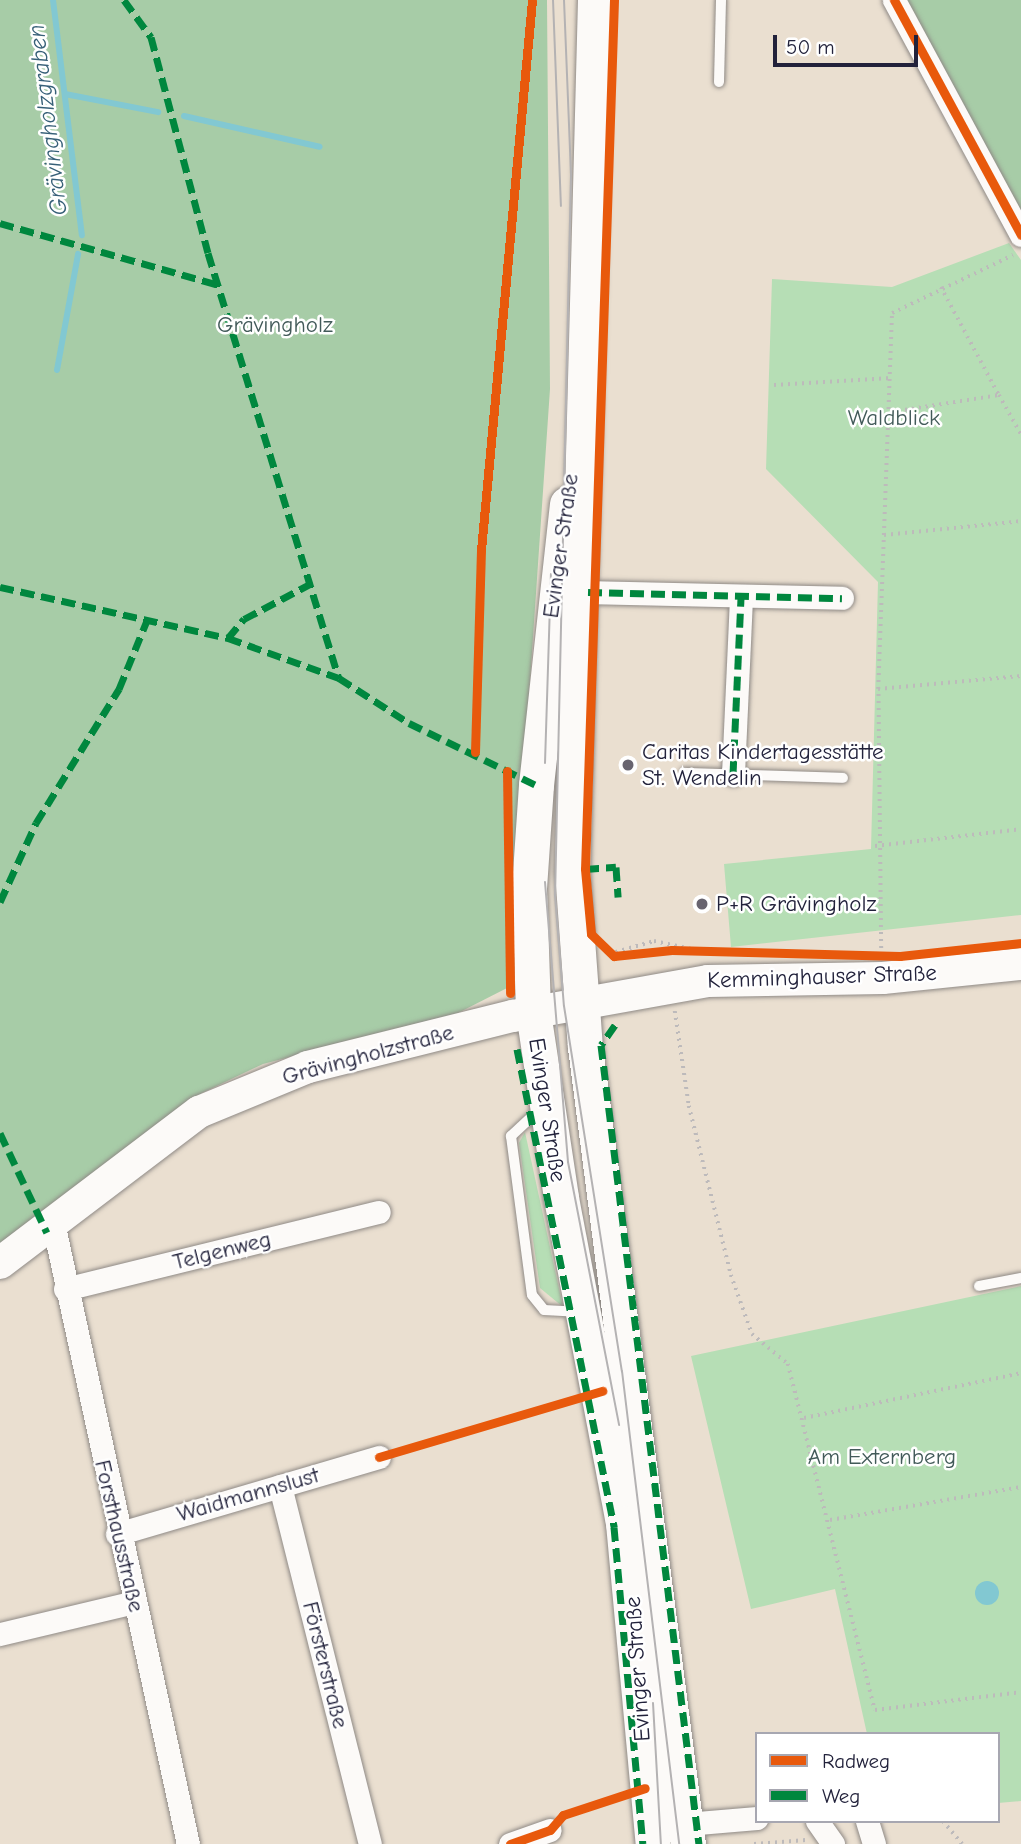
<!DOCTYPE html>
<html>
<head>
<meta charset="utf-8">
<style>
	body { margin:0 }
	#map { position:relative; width:1021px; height:1844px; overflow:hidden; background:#eadfd0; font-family:"Comic Neue",sans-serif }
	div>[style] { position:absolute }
	.green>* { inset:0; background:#b6deb5 }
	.forest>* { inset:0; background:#a7cca7 }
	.water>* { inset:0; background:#82c8d2 }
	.round { border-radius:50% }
	.stream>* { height:6px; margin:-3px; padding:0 3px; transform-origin:3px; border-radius:3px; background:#82c8d2 }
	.path>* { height:3.5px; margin-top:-1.75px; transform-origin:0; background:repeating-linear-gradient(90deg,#bdbabb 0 2px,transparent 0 7px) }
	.roads { filter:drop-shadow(0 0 2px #8f8a86) drop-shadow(0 0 2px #8f8a86) }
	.lane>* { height:10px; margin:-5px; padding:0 5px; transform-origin:5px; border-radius:5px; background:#fcfaf8 }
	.street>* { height:23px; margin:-11.5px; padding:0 11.5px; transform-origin:11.5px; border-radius:11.5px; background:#fcfaf8 }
	.secondary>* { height:32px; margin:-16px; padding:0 16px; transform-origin:16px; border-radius:16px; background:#fcfaf8 }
	.primary>* { height:35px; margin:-17.5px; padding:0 17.5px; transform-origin:17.5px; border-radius:17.5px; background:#fcfaf8 }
	.tram>* { height:2px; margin:-1px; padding:0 1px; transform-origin:1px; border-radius:1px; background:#b4b2b3 }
	.quiet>* { height:7px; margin-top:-3.5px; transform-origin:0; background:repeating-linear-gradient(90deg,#00873e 0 14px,transparent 0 21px) }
	.cycleway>* { height:9px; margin:-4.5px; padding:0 4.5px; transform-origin:4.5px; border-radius:4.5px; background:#e8590c }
	.dots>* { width:19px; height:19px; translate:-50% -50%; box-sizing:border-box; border:4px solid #fff; border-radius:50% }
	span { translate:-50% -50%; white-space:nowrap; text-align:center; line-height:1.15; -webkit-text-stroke:5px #fff; paint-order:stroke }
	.park-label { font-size:23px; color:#425a59 }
	.street-label { font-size:23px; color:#22223b }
	.poi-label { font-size:23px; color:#22223b }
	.left { translate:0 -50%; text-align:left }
	.water-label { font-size:24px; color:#376078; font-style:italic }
	.legend { position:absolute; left:755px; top:1732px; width:245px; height:91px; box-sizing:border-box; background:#fff; border:2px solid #a7a7b1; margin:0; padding:9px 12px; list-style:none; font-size:21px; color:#22223b }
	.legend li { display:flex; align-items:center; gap:14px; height:35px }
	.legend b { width:35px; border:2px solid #a7a7b1 }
	.scale { position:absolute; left:773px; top:35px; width:145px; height:32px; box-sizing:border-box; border:4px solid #22223b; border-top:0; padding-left:9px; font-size:21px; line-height:24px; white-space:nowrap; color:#22223b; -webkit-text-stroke:5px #fff; paint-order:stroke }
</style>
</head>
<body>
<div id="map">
	<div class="green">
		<div style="clip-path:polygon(1009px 243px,1021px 260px,1021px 915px,731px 947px,724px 864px,871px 849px,878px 582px,766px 469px,772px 279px,892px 287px)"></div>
		<div style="clip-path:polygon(525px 1132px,563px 1307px,540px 1288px,519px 1143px)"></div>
		<div style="clip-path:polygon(1021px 1286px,1021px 1801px,998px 1803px,998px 1734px,867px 1734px,835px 1589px,751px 1609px,691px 1356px)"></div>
	</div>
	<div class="forest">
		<div style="clip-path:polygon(0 0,547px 0,550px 389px,509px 987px,458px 1013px,263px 1064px,202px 1093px,0 1246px)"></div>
		<div style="clip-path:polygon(903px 0,1021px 0,1021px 235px)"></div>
	</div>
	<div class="water">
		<div class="round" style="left:975px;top:1581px;width:24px;height:24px"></div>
	</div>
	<div class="stream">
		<div style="left:53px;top:0;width:237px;rotate:83deg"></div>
		<div style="left:65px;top:94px;width:95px;rotate:11deg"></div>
		<div style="left:184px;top:116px;width:139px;rotate:12.8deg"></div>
		<div style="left:57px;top:370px;width:118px;rotate:-79.7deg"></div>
	</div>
	<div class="path">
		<div style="left:941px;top:287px;width:123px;rotate:61.8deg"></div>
		<div style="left:774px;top:385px;width:117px;rotate:-3.4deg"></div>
		<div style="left:891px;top:412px;width:109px;rotate:-8.9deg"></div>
		<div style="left:999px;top:395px;width:45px;rotate:60.6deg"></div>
		<div style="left:884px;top:535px;width:138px;rotate:-5.8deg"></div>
		<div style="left:878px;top:689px;width:144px;rotate:-5.2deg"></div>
		<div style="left:875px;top:846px;width:147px;rotate:-6.6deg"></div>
		<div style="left:609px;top:954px;width:47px;rotate:-16.1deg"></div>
		<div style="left:654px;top:941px;width:43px;rotate:12.1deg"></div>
		<div style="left:881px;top:955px;width:266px;rotate:-90.6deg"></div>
		<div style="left:878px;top:689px;width:376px;rotate:-87.9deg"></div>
		<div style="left:892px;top:313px;width:134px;rotate:-25.6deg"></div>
		<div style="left:675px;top:1011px;width:96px;rotate:81.6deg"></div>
		<div style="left:689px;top:1106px;width:174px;rotate:76deg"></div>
		<div style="left:731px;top:1275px;width:63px;rotate:70.4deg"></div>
		<div style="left:752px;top:1334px;width:47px;rotate:39.8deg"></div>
		<div style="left:788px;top:1364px;width:357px;rotate:75.9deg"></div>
		<div style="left:875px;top:1710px;width:147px;rotate:-7deg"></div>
		<div style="left:804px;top:1418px;width:222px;rotate:-11.7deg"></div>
		<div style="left:830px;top:1520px;width:194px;rotate:-9.8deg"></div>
		<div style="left:943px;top:1821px;width:30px;rotate:50deg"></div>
		<div style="left:754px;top:1844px;width:52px;rotate:-4.4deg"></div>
	</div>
	<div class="roads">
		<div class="lane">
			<div style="left:719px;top:82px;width:82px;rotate:-88.6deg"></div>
			<div style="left:685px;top:773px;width:158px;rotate:1.8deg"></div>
			<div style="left:540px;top:1109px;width:40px;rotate:137deg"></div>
			<div style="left:511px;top:1136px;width:160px;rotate:82.5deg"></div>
			<div style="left:532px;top:1295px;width:19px;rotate:51deg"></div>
			<div style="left:544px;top:1310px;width:33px;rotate:3deg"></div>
			<div style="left:979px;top:1286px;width:43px;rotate:-10.8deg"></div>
		</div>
		<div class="street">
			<div style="left:894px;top:0;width:267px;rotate:61.6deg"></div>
			<div style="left:584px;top:592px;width:258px;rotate:1.3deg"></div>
			<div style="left:733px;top:774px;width:177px;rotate:-87.4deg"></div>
			<div style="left:54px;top:1227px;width:631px;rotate:77.75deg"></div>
			<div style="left:65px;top:1289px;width:323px;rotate:-13.8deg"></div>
			<div style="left:280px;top:1486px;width:369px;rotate:75.9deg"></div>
			<div style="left:117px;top:1534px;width:273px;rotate:-16.4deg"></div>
			<div style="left:0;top:1634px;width:138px;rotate:-13.4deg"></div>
			<div style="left:817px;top:1821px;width:28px;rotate:55deg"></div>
			<div style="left:867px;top:1821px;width:24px;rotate:73deg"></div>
			<div style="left:686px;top:1824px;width:71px;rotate:-4.8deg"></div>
			<div style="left:510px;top:1844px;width:42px;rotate:-19.3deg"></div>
		</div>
		<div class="secondary">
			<div style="left:0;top:1263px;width:250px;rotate:-37.2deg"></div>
			<div style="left:199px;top:1112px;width:118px;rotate:-22.4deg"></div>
			<div style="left:308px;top:1067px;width:211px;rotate:-14deg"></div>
			<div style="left:513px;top:1016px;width:198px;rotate:-10.2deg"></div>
			<div style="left:708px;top:981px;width:175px;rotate:-1deg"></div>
			<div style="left:883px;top:978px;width:139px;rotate:-5.8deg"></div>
		</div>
		<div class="primary">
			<div style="left:595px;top:0;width:871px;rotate:91.51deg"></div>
			<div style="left:572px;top:871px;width:176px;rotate:85.8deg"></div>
			<div style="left:585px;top:1047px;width:804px;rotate:82.64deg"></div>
			<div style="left:567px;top:504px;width:283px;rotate:96.3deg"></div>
			<div style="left:536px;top:785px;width:104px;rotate:93.9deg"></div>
			<div style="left:529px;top:889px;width:123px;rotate:88.1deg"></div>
			<div style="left:533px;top:1012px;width:188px;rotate:81.4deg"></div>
			<div style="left:561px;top:1198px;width:331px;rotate:79.2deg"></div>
			<div style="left:623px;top:1523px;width:322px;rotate:84.7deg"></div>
		</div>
	</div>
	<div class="tram">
		<div style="left:553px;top:0;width:206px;rotate:87.8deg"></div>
		<div style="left:564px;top:0;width:176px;rotate:87.7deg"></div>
		<div style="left:571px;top:176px;width:719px;rotate:91.27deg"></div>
		<div style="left:555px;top:895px;width:111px;rotate:85.4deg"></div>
		<div style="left:564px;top:1006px;width:370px;rotate:81deg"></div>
		<div style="left:622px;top:1371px;width:476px;rotate:83.1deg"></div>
		<div style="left:545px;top:763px;width:189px;rotate:-88.2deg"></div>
		<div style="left:545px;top:882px;width:281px;rotate:85.3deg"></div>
		<div style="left:568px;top:1162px;width:268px;rotate:79deg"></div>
		<div style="left:653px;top:1703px;width:141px;rotate:86.8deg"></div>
	</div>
	<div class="quiet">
		<div style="left:124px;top:0;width:46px;rotate:53.9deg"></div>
		<div style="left:151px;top:37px;width:223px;rotate:75.2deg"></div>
		<div style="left:208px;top:253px;width:445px;rotate:72.9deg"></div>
		<div style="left:0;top:223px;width:228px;rotate:15.8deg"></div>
		<div style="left:0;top:587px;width:234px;rotate:12.6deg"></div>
		<div style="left:228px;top:638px;width:118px;rotate:19.8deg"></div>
		<div style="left:339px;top:678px;width:83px;rotate:32.7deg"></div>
		<div style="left:409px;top:723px;width:141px;rotate:26deg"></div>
		<div style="left:588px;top:592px;width:254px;rotate:1.4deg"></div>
		<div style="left:228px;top:638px;width:25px;rotate:-50deg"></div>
		<div style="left:244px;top:619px;width:75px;rotate:-27.9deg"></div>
		<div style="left:733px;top:774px;width:177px;rotate:-87.4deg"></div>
		<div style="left:585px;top:869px;width:31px;rotate:-4deg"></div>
		<div style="left:616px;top:867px;width:30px;rotate:86deg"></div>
		<div style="left:0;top:902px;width:87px;rotate:-65.5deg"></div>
		<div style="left:36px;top:823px;width:158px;rotate:-58.2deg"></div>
		<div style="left:119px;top:689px;width:77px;rotate:-67.8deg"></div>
		<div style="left:615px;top:1025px;width:24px;rotate:125deg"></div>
		<div style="left:601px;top:1045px;width:805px;rotate:83.01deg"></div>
		<div style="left:517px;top:1049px;width:488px;rotate:78.5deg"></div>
		<div style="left:614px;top:1527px;width:318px;rotate:84.8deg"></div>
		<div style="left:0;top:1133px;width:110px;rotate:64.8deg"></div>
	</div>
	<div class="cycleway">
		<div style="left:614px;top:0;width:869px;rotate:91.91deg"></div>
		<div style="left:585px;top:869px;width:65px;rotate:84.7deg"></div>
		<div style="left:591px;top:934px;width:32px;rotate:44deg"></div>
		<div style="left:614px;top:956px;width:58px;rotate:-5.9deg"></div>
		<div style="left:672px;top:950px;width:228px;rotate:1.5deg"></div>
		<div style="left:900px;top:956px;width:122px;rotate:-6.1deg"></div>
		<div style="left:894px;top:0;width:267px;rotate:61.6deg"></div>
		<div style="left:475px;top:752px;width:202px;rotate:-88.3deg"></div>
		<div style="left:481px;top:550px;width:552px;rotate:-84.7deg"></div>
		<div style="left:507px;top:771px;width:222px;rotate:89.2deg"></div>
		<div style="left:379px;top:1457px;width:233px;rotate:-16.5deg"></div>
		<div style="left:510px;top:1844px;width:42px;rotate:-19.3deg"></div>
		<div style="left:550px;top:1830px;width:20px;rotate:-49deg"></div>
		<div style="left:563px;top:1815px;width:86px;rotate:-18.2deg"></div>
	</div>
	<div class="dots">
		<div style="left:628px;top:765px;background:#68646f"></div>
		<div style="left:702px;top:904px;background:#68646f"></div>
	</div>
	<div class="park-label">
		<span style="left:275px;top:325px">Grävingholz</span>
		<span style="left:894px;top:418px">Waldblick</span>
		<span style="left:882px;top:1457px">Am Externberg</span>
	</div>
	<div class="street-label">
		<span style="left:561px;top:546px;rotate:-82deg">Evinger Straße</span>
		<span style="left:822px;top:977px;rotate:-2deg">Kemminghauser Straße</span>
		<span style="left:368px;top:1055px;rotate:-15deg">Grävingholzstraße</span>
		<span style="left:547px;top:1110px;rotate:81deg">Evinger Straße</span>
		<span style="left:222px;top:1251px;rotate:-14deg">Telgenweg</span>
		<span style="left:248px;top:1495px;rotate:-16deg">Waidmannslust</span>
		<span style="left:119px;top:1536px;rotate:77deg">Forsthausstraße</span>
		<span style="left:325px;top:1665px;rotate:76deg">Försterstraße</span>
		<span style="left:638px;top:1669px;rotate:-94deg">Evinger Straße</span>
	</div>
	<div class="poi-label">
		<span class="left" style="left:642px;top:765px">Caritas Kindertagesstätte<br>St. Wendelin</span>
		<span class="left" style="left:716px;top:904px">P+R Grävingholz</span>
	</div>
	<div class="water-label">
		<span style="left:48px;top:120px;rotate:-97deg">Grävingholzgraben</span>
	</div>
	<ul class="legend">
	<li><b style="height:9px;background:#e8590c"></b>Radweg</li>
	<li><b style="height:9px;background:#00873e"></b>Weg</li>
	</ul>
	<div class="scale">50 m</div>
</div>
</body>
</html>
